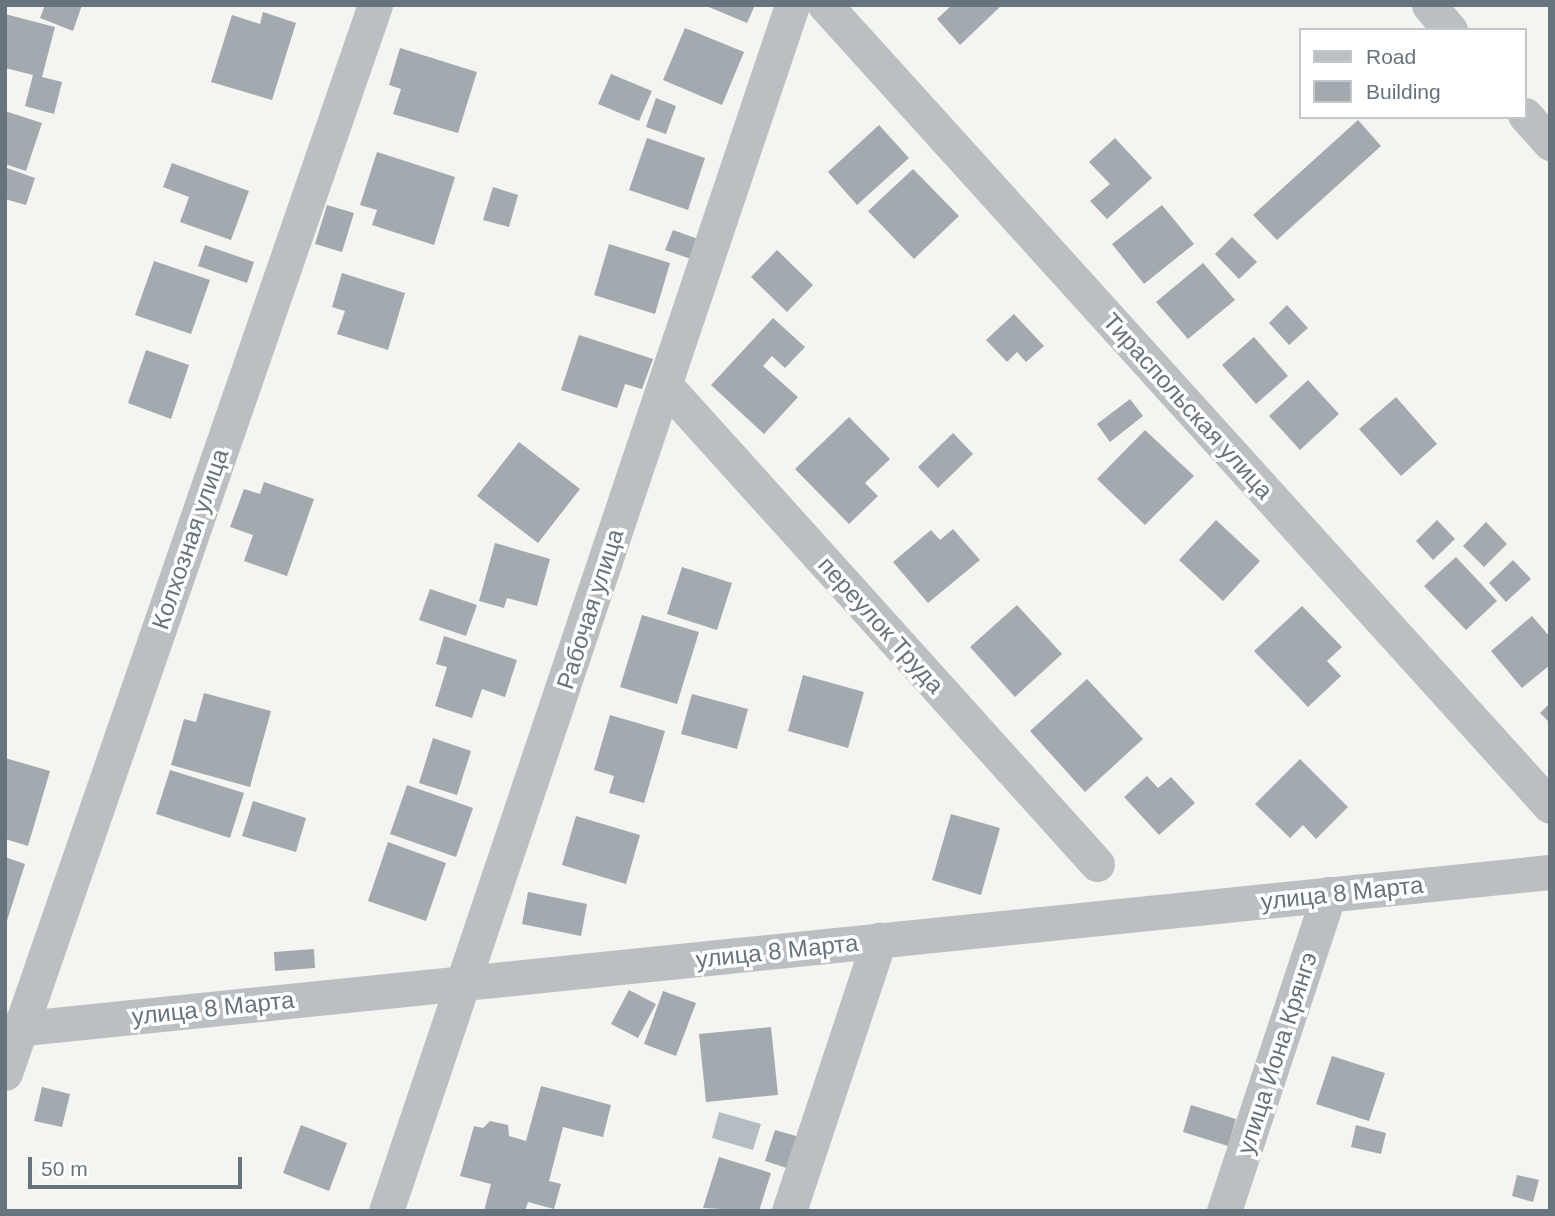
<!DOCTYPE html>
<html>
<head>
<meta charset="utf-8">
<style>
	body { margin:0 }
	#map { position:relative; width:1555px; height:1216px; overflow:hidden; background:#f4f4f1; font-family:Arial,sans-serif }
	div>[style] { position:absolute }
	.water>* { inset:0; background:#b4bec2 }
	.building>* { inset:0; background:#a3aaaf }
	.minor>* { height:35px; margin:-17.5px; padding:0 17.5px; transform-origin:17.5px; border-radius:17.5px; background:#bbbfc2 }
	span { translate:-50% -50%; white-space:nowrap; text-align:center; line-height:1.15; -webkit-text-stroke:7px #fff; paint-order:stroke }
	.street-label { font-size:24px; color:#67747e }
	.frame { position:absolute; inset:0; border:7px solid #67747e; pointer-events:none }
	.legend { position:absolute; left:1299px; top:28px; width:228px; height:91px; box-sizing:border-box; background:#fff; border:2px solid #c2c7cb; margin:0; padding:9px 12px; list-style:none; font-size:21px; color:#67747e }
	.legend li { display:flex; align-items:center; gap:14px; height:35px }
	.legend b { width:35px; border:2px solid #c2c7cb }
	.scale { position:absolute; left:28px; top:1157px; width:214px; height:32px; box-sizing:border-box; border:4px solid #67747e; border-top:0; padding-left:9px; font-size:21px; line-height:24px; white-space:nowrap; color:#67747e; -webkit-text-stroke:5px #fff; paint-order:stroke }
</style>
</head>
<body>
<div id="map">
	<div class="water">
		<div style="clip-path:polygon(719px 1112px,761px 1124px,753px 1150px,712px 1138px)"></div>
	</div>
	<div class="building">
		<div style="clip-path:polygon(45px 5px,82px 5px,73px 31px,40px 18px)"></div>
		<div style="clip-path:polygon(704px 5px,755px 5px,747px 23px)"></div>
		<div style="clip-path:polygon(952px 5px,1002px 5px,960px 45px,937px 19px)"></div>
		<div style="clip-path:polygon(263px 12px,296px 23px,272px 100px,211px 82px,232px 15px,260px 24px)"></div>
		<div style="clip-path:polygon(5px 14px,55px 27px,42px 77px,62px 82px,54px 114px,25px 106px,33px 75px,5px 68px)"></div>
		<div style="clip-path:polygon(685px 28px,744px 52px,722px 105px,663px 80px)"></div>
		<div style="clip-path:polygon(400px 48px,477px 72px,458px 133px,393px 114px,401px 89px,389px 85px)"></div>
		<div style="clip-path:polygon(611px 74px,652px 91px,639px 121px,598px 104px)"></div>
		<div style="clip-path:polygon(656px 98px,676px 106px,666px 134px,646px 127px)"></div>
		<div style="clip-path:polygon(5px 111px,42px 123px,26px 171px,5px 164px)"></div>
		<div style="clip-path:polygon(1358px 120px,1381px 146px,1277px 240px,1253px 215px)"></div>
		<div style="clip-path:polygon(879px 125px,909px 158px,857px 205px,828px 172px)"></div>
		<div style="clip-path:polygon(647px 138px,705px 158px,688px 210px,629px 190px)"></div>
		<div style="clip-path:polygon(1115px 138px,1152px 178px,1107px 219px,1090px 201px,1110px 184px,1089px 162px)"></div>
		<div style="clip-path:polygon(377px 152px,455px 177px,434px 245px,372px 225px,377px 210px,360px 205px)"></div>
		<div style="clip-path:polygon(172px 163px,249px 191px,231px 240px,180px 222px,189px 197px,163px 187px)"></div>
		<div style="clip-path:polygon(7px 168px,35px 178px,26px 205px,5px 199px)"></div>
		<div style="clip-path:polygon(913px 169px,959px 216px,914px 259px,868px 211px)"></div>
		<div style="clip-path:polygon(493px 187px,518px 195px,509px 227px,483px 220px)"></div>
		<div style="clip-path:polygon(327px 205px,354px 213px,342px 252px,315px 244px)"></div>
		<div style="clip-path:polygon(1162px 205px,1194px 244px,1144px 284px,1112px 244px)"></div>
		<div style="clip-path:polygon(673px 230px,698px 239px,691px 259px,665px 250px)"></div>
		<div style="clip-path:polygon(1232px 237px,1257px 262px,1239px 279px,1215px 254px)"></div>
		<div style="clip-path:polygon(609px 244px,670px 263px,655px 314px,594px 295px)"></div>
		<div style="clip-path:polygon(205px 245px,254px 262px,247px 283px,198px 266px)"></div>
		<div style="clip-path:polygon(777px 250px,813px 285px,787px 312px,751px 277px)"></div>
		<div style="clip-path:polygon(154px 261px,210px 280px,191px 334px,135px 315px)"></div>
		<div style="clip-path:polygon(1203px 263px,1235px 300px,1188px 339px,1156px 302px)"></div>
		<div style="clip-path:polygon(342px 273px,405px 293px,388px 350px,337px 334px,345px 311px,332px 307px)"></div>
		<div style="clip-path:polygon(1287px 305px,1308px 328px,1289px 345px,1269px 323px)"></div>
		<div style="clip-path:polygon(1014px 314px,1044px 346px,1026px 362px,1017px 352px,1007px 362px,986px 340px)"></div>
		<div style="clip-path:polygon(773px 318px,805px 347px,785px 368px,772px 356px,763px 366px,798px 397px,764px 434px,711px 385px)"></div>
		<div style="clip-path:polygon(579px 335px,653px 359px,642px 389px,625px 384px,617px 408px,561px 390px)"></div>
		<div style="clip-path:polygon(1254px 337px,1288px 376px,1256px 404px,1222px 365px)"></div>
		<div style="clip-path:polygon(146px 350px,189px 365px,171px 419px,128px 403px)"></div>
		<div style="clip-path:polygon(1308px 380px,1339px 414px,1300px 450px,1269px 416px)"></div>
		<div style="clip-path:polygon(1396px 397px,1437px 444px,1401px 476px,1359px 429px)"></div>
		<div style="clip-path:polygon(1130px 399px,1143px 416px,1110px 442px,1097px 424px)"></div>
		<div style="clip-path:polygon(849px 417px,890px 459px,865px 483px,878px 496px,849px 524px,795px 469px)"></div>
		<div style="clip-path:polygon(1145px 430px,1194px 476px,1145px 525px,1097px 479px)"></div>
		<div style="clip-path:polygon(953px 433px,973px 454px,938px 488px,918px 467px)"></div>
		<div style="clip-path:polygon(519px 442px,580px 489px,538px 543px,477px 496px)"></div>
		<div style="clip-path:polygon(264px 482px,314px 499px,287px 576px,244px 561px,253px 535px,230px 527px,244px 489px,260px 494px)"></div>
		<div style="clip-path:polygon(1216px 520px,1260px 561px,1223px 601px,1179px 560px)"></div>
		<div style="clip-path:polygon(1437px 520px,1455px 539px,1433px 560px,1416px 541px)"></div>
		<div style="clip-path:polygon(1486px 522px,1507px 544px,1484px 567px,1463px 546px)"></div>
		<div style="clip-path:polygon(953px 529px,980px 560px,928px 603px,893px 562px,931px 530px,940px 540px)"></div>
		<div style="clip-path:polygon(495px 543px,550px 559px,537px 606px,507px 598px,504px 608px,479px 601px)"></div>
		<div style="clip-path:polygon(1456px 557px,1497px 601px,1466px 630px,1424px 586px)"></div>
		<div style="clip-path:polygon(1513px 560px,1531px 579px,1506px 602px,1489px 583px)"></div>
		<div style="clip-path:polygon(682px 567px,732px 583px,717px 630px,667px 614px)"></div>
		<div style="clip-path:polygon(430px 589px,477px 605px,466px 636px,419px 620px)"></div>
		<div style="clip-path:polygon(1017px 605px,1062px 654px,1015px 697px,970px 647px)"></div>
		<div style="clip-path:polygon(1302px 606px,1342px 647px,1327px 661px,1341px 676px,1308px 707px,1254px 651px)"></div>
		<div style="clip-path:polygon(642px 615px,699px 632px,677px 704px,620px 687px)"></div>
		<div style="clip-path:polygon(1532px 616px,1550px 637px,1550px 665px,1522px 688px,1491px 651px)"></div>
		<div style="clip-path:polygon(444px 636px,517px 660px,505px 697px,482px 689px,472px 718px,435px 706px,447px 667px,436px 664px)"></div>
		<div style="clip-path:polygon(803px 675px,864px 692px,848px 748px,788px 731px)"></div>
		<div style="clip-path:polygon(1087px 679px,1143px 739px,1085px 792px,1030px 731px)"></div>
		<div style="clip-path:polygon(204px 693px,271px 711px,250px 787px,171px 765px,184px 719px,196px 722px)"></div>
		<div style="clip-path:polygon(692px 694px,748px 709px,737px 749px,681px 734px)"></div>
		<div style="clip-path:polygon(1550px 703px,1550px 723px,1540px 713px)"></div>
		<div style="clip-path:polygon(610px 715px,665px 731px,644px 803px,609px 793px,614px 776px,594px 770px)"></div>
		<div style="clip-path:polygon(433px 738px,471px 751px,457px 795px,419px 783px)"></div>
		<div style="clip-path:polygon(5px 758px,50px 771px,28px 846px,5px 839px)"></div>
		<div style="clip-path:polygon(1300px 759px,1348px 807px,1316px 839px,1303px 825px,1290px 838px,1255px 804px)"></div>
		<div style="clip-path:polygon(170px 770px,244px 793px,230px 838px,156px 814px)"></div>
		<div style="clip-path:polygon(1147px 776px,1158px 788px,1171px 777px,1195px 803px,1159px 835px,1124px 797px)"></div>
		<div style="clip-path:polygon(407px 785px,473px 808px,456px 857px,390px 834px)"></div>
		<div style="clip-path:polygon(253px 801px,306px 818px,296px 852px,242px 836px)"></div>
		<div style="clip-path:polygon(951px 814px,1000px 828px,981px 895px,932px 880px)"></div>
		<div style="clip-path:polygon(576px 816px,640px 835px,626px 884px,562px 865px)"></div>
		<div style="clip-path:polygon(388px 842px,446px 863px,426px 921px,368px 901px)"></div>
		<div style="clip-path:polygon(5px 857px,25px 864px,6px 924px,5px 924px)"></div>
		<div style="clip-path:polygon(528px 892px,587px 904px,581px 936px,522px 924px)"></div>
		<div style="clip-path:polygon(314px 949px,315px 968px,275px 971px,274px 952px)"></div>
		<div style="clip-path:polygon(629px 990px,656px 1004px,638px 1038px,611px 1024px)"></div>
		<div style="clip-path:polygon(663px 991px,696px 1003px,676px 1056px,644px 1044px)"></div>
		<div style="clip-path:polygon(771px 1027px,778px 1095px,706px 1102px,699px 1034px)"></div>
		<div style="clip-path:polygon(1332px 1056px,1385px 1073px,1369px 1121px,1316px 1104px)"></div>
		<div style="clip-path:polygon(541px 1086px,611px 1105px,603px 1137px,563px 1127px,549px 1181px,561px 1184px,554px 1209px,528px 1202px,525px 1211px,484px 1211px,491px 1184px,460px 1176px,474px 1126px,483px 1128px,490px 1121px,508px 1125px,509px 1136px,526px 1141px)"></div>
		<div style="clip-path:polygon(42px 1087px,70px 1094px,62px 1127px,34px 1121px)"></div>
		<div style="clip-path:polygon(1191px 1105px,1236px 1119px,1228px 1146px,1183px 1132px)"></div>
		<div style="clip-path:polygon(301px 1125px,347px 1143px,329px 1191px,283px 1173px)"></div>
		<div style="clip-path:polygon(1356px 1125px,1386px 1133px,1381px 1154px,1351px 1147px)"></div>
		<div style="clip-path:polygon(775px 1130px,803px 1138px,793px 1170px,765px 1161px)"></div>
		<div style="clip-path:polygon(719px 1157px,771px 1173px,759px 1211px,703px 1208px)"></div>
		<div style="clip-path:polygon(1517px 1175px,1539px 1180px,1533px 1202px,1512px 1196px)"></div>
	</div>
	<div class="minor">
		<div style="left:825px;top:5px;width:1080px;rotate:47.85deg"></div>
		<div style="left:1429px;top:5px;width:33px;rotate:50deg"></div>
		<div style="left:1525px;top:115px;width:38px;rotate:48deg"></div>
		<div style="left:665px;top:385px;width:645px;rotate:47.95deg"></div>
		<div style="left:5px;top:1030px;width:1553px;rotate:-5.84deg"></div>
		<div style="left:5px;top:1073px;width:1130px;rotate:-70.89deg"></div>
		<div style="left:386px;top:1211px;width:1273px;rotate:-71.39deg"></div>
		<div style="left:789px;top:1211px;width:286px;rotate:-71.6deg"></div>
		<div style="left:1224px;top:1211px;width:334px;rotate:-71.7deg"></div>
	</div>
	<div class="street-label">
		<span style="left:1188px;top:406px;rotate:48deg">Тираспольская улица</span>
		<span style="left:190px;top:539px;rotate:-71deg">Колхозная улица</span>
		<span style="left:590px;top:609px;rotate:-72deg">Рабочая улица</span>
		<span style="left:881px;top:625px;rotate:48deg">переулок Труда</span>
		<span style="left:1342px;top:893px;rotate:-6deg">улица 8 Марта</span>
		<span style="left:777px;top:951px;rotate:-6deg">улица 8 Марта</span>
		<span style="left:213px;top:1008px;rotate:-6deg">улица 8 Марта</span>
		<span style="left:1277px;top:1053px;rotate:-72deg">улица Иона Крянгэ</span>
	</div>
	<div class="frame"></div>
	<ul class="legend">
	<li><b style="height:9px;background:#bbbfc2"></b>Road</li>
	<li><b style="height:19px;background:#a3aaaf"></b>Building</li>
	</ul>
	<div class="scale">50 m</div>
</div>
</body>
</html>
